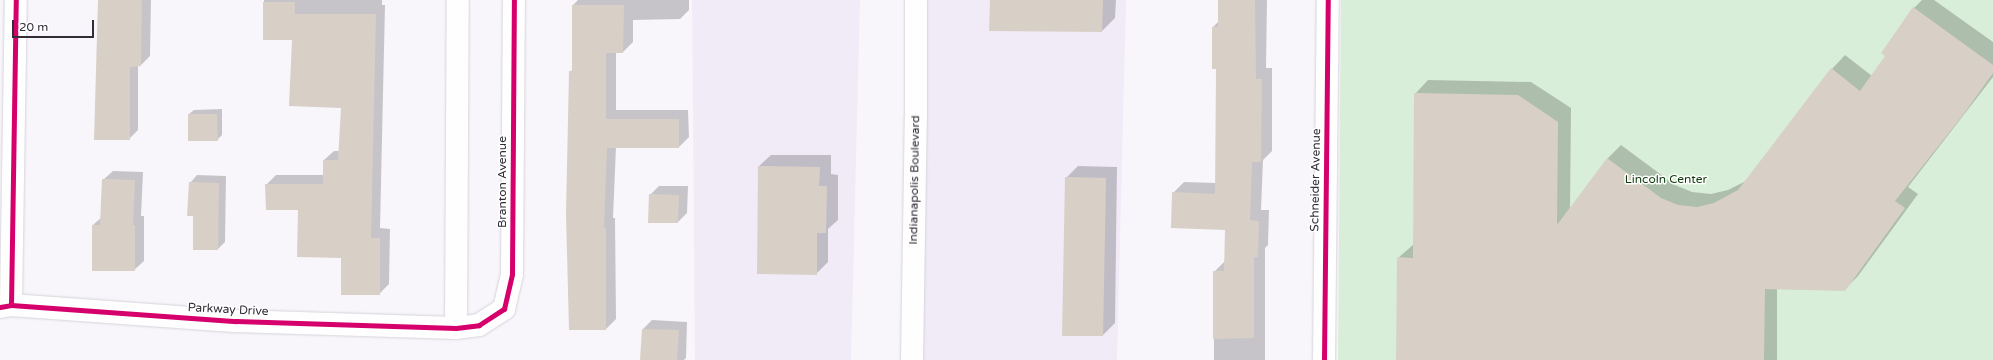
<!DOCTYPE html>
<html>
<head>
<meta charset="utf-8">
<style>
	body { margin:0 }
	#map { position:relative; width:1993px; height:360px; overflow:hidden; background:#f8f6fb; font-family:"Varela Round",sans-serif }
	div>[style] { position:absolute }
	.built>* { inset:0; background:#f1ebf8 }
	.green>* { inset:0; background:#d9eed8 }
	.shadow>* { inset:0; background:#0003 }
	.building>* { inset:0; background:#d8d0c7 }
	.roads { filter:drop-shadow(0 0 1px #d6d3da) drop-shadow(0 0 1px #d6d3da) }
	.minor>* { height:22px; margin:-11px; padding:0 11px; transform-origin:11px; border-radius:11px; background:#fefefe }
	.trunk>* { height:22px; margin:-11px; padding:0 11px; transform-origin:11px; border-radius:11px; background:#fefefe }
	.cycleway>* { height:5px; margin:-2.5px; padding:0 2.5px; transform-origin:2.5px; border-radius:2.5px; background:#d6006c }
	span { translate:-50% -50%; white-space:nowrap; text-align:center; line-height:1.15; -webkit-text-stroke:3px #fff; paint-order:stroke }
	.street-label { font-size:12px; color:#312c36 }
	.park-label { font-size:12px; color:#0b3a08 }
	.scale { position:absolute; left:12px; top:20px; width:82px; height:18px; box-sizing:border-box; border:2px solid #312c36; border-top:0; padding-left:5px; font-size:12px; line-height:14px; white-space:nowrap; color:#312c36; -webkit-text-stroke:3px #fff; paint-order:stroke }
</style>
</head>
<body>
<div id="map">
	<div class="built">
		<div style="clip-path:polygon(692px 0,860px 0,851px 360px,695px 360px)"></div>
		<div style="clip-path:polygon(921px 0,1126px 0,1117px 360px,917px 360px)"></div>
	</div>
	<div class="green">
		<div style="clip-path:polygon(1341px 0,1993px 0,1993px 360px,1338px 360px)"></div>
	</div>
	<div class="shadow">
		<div style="clip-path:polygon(98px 0,151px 0,150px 56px,141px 65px,138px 66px,138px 130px,129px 139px)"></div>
		<div style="clip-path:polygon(264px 0,382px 0,382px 5px,385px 5px,380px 228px,390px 229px,389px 284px,379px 294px,299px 209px,266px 185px,276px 175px,324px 175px,324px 160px,334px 151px,340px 151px,342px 107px,293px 38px,264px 39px)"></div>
		<div style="clip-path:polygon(578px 0,689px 0,689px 10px,680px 19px,633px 20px,633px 42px,623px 52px,616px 52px,616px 110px,688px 110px,689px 137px,679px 147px,616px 147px,613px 218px,615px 218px,616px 319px,606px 329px,570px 72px,573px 69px,573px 5px)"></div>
		<div style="clip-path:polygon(990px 0,1116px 0,1115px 18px,1102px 31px)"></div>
		<div style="clip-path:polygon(1219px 0,1267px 0,1266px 68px,1272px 68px,1272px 151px,1263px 160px,1261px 210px,1269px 210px,1268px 245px,1265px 248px,1265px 360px,1214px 360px,1214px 272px,1225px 261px,1226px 230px,1173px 193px,1184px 182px,1216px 183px,1217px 68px,1213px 27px,1219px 21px)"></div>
		<div style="clip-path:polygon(1922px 0,1934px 0,1993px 42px,1993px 77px,1908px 187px,1918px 194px,1858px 276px,1844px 290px,1777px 289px,1777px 360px,1397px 360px,1398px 258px,1414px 244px,1415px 94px,1428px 80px,1531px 82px,1571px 108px,1570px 209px,1608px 158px,1621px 145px,1675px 185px,1692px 192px,1711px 194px,1728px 190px,1748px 180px,1832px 69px,1845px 55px,1872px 76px,1886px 56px,1914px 8px)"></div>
		<div style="clip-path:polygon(222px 109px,222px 135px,217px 140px,189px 114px,194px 110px)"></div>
		<div style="clip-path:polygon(771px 155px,831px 155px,831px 174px,838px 175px,838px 220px,828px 229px,828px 262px,816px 274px,759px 166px)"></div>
		<div style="clip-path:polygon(1078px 166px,1117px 167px,1115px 323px,1103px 335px,1066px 178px)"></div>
		<div style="clip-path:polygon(113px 171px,143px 172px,141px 216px,144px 216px,144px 261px,134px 270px,93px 225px,102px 217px,103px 180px)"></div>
		<div style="clip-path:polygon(197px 175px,226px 176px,225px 242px,218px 249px,194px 215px,190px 183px)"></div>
		<div style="clip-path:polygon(659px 186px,688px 186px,687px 213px,678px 222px,650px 195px)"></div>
		<div style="clip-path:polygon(652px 320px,687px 322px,686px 358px,684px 360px,641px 360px,643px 329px)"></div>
	</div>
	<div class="building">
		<div style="clip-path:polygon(98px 0,142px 0,141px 66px,130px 67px,130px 140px,94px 140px)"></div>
		<div style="clip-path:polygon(990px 0,1103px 0,1102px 32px,989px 31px)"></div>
		<div style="clip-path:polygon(1218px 0,1255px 0,1256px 79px,1262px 79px,1261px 162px,1252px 162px,1250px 220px,1259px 221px,1258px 257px,1254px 257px,1254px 338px,1213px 339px,1213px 271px,1224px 271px,1225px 230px,1171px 228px,1172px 192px,1215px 194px,1216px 69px,1212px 69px,1212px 27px,1218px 27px)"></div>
		<div style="clip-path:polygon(263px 2px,295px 2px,295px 14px,376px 14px,371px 238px,380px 238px,380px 295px,341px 295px,341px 258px,297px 257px,298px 210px,266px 210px,265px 184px,323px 184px,323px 160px,338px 160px,341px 108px,289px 106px,292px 40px,263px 40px)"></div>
		<div style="clip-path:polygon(572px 5px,624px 5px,623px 53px,606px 53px,606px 119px,679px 119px,679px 148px,607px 148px,604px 228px,606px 228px,606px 330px,569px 330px,566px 214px,569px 71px,572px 71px)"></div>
		<div style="clip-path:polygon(1913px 7px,1993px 65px,1993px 73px,1963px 115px,1895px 201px,1905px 208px,1845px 291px,1765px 289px,1764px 360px,1396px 360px,1397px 257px,1413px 258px,1414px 93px,1518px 95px,1558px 122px,1557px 225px,1607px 158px,1661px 198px,1678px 205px,1697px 207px,1714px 203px,1738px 190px,1831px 68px,1860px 91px,1885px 56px,1881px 53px)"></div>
		<div style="clip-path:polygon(188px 114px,217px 114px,218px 141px,188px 141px)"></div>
		<div style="clip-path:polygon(758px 166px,820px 167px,819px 186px,827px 186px,826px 233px,817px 233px,817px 275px,757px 274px)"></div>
		<div style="clip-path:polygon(1065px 177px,1106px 178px,1103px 336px,1062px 336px)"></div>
		<div style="clip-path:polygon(102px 179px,135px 180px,133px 225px,135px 225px,135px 271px,92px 271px,92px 225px,100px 225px)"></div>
		<div style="clip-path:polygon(189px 182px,219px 183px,218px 250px,193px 250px,193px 216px,187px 216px)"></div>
		<div style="clip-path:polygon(649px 194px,679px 195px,678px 223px,648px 223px)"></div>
		<div style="clip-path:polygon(642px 329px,679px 330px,677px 360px,640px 360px)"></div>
	</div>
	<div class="roads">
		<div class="minor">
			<div style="left:11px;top:305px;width:305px;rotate:-89.1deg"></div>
			<div style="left:0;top:307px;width:11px;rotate:-10deg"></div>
			<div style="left:11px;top:305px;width:226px;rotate:4.1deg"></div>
			<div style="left:236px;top:321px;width:220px;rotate:1.8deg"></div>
			<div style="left:456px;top:328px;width:23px;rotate:-7deg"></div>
			<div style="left:479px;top:325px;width:30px;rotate:-33deg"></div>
			<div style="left:504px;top:309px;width:36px;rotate:-77deg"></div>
			<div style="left:512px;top:274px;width:274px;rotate:-89.6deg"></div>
			<div style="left:456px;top:328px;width:328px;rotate:-89.7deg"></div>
			<div style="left:1324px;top:360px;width:360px;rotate:-89.4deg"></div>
		</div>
		<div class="trunk">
			<div style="left:912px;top:360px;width:243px;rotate:-89.1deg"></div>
			<div style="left:916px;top:117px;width:117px;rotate:-90deg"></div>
		</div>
	</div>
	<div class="cycleway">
		<div style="left:11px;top:305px;width:305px;rotate:-89.1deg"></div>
		<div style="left:0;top:307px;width:11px;rotate:-10deg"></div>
		<div style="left:11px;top:305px;width:226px;rotate:4.1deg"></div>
		<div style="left:236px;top:321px;width:220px;rotate:1.8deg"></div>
		<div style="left:456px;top:328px;width:23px;rotate:-7deg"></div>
		<div style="left:479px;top:325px;width:30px;rotate:-33deg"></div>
		<div style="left:504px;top:309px;width:36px;rotate:-77deg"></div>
		<div style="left:512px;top:274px;width:274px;rotate:-89.6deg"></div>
		<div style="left:1324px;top:360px;width:360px;rotate:-89.4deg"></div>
	</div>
	<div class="street-label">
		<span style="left:915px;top:180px;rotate:-89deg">Indianapolis Boulevard</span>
		<span style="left:1316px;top:180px;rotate:-89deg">Schneider Avenue</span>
		<span style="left:503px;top:182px;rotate:-90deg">Branton Avenue</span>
		<span style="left:228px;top:310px;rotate:3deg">Parkway Drive</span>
	</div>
	<div class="park-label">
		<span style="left:1666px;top:180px">Lincoln Center</span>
	</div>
	<div class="scale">20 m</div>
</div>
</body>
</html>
